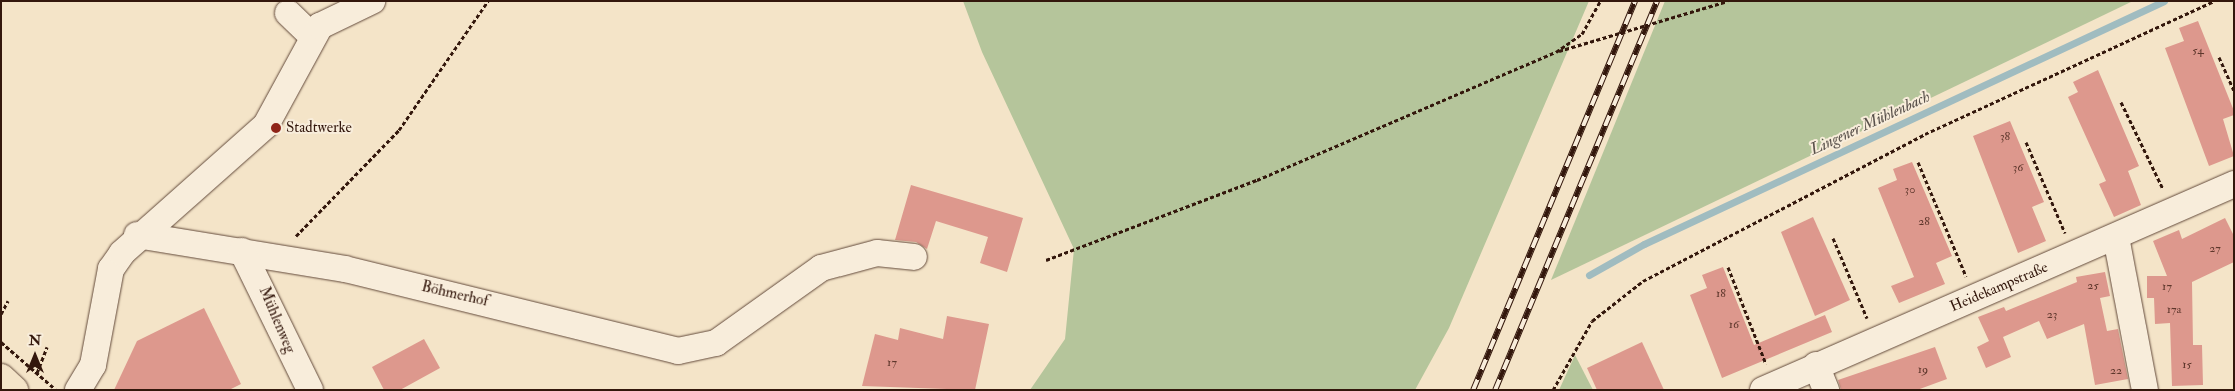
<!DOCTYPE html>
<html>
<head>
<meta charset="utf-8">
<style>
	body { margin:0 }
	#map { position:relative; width:2235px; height:391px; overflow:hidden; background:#f4e4c8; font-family:"IM FELL Double Pica",serif }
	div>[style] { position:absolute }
	.green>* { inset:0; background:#b5c59b }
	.stream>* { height:7px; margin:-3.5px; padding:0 3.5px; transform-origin:3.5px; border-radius:3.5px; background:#a0bcc0 }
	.building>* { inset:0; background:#dd988d }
	.path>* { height:3px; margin-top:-1.5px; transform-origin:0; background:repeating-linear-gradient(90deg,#33170c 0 4px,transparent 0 6.5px) }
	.roads { filter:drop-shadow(0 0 1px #634a3b) drop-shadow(0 0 1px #634a3b) }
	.minor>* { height:26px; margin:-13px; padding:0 13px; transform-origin:13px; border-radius:13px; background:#f8eddb }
	.major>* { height:28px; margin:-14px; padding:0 14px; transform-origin:14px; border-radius:14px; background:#f4e4c8 }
	.rail>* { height:5.5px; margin-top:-2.75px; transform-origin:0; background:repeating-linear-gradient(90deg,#f8eddb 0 11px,#33170c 0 22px); box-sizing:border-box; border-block:1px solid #33170c }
	.dots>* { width:14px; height:14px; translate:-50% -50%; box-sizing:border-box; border:2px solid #f8eddb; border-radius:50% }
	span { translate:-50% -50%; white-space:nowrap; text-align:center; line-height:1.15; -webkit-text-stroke:4px #f8eddb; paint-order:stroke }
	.number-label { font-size:12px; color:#5e372c }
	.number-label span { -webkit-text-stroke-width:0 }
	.poi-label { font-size:15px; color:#33170c }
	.left { translate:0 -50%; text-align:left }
	.street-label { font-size:15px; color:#33170c }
	.water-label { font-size:16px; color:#59514b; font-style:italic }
	.frame { position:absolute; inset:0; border:2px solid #33170c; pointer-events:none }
	.north { position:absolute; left:10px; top:331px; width:50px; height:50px; -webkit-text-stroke:4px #f8eddb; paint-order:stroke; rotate:0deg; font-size:14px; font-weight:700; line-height:20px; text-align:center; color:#33170c }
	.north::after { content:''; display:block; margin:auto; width:18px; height:22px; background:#33170c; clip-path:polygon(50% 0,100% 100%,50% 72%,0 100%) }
</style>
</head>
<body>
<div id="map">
	<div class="green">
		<div style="clip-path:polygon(963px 1px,1589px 1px,1449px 328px,1415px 390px,1030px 390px,1065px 339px,1074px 249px,982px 52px)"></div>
		<div style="clip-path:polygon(1665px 1px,2133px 1px,1551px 280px)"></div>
		<div style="clip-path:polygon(1575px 355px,1593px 390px,1559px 390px)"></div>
	</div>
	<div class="stream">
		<div style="left:1589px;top:275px;width:63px;rotate:-29.4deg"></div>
		<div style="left:1644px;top:244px;width:574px;rotate:-25.05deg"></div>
	</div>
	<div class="building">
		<div style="clip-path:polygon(2198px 21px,2234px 111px,2234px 115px,2223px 119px,2234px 156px,2209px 166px,2165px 48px,2184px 41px,2179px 28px)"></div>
		<div style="clip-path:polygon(2098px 70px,2139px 166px,2128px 171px,2141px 205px,2114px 217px,2099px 184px,2106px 181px,2068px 97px,2078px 92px,2073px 82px)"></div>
		<div style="clip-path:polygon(2010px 121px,2044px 202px,2032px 207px,2046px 241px,2018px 253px,1973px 136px)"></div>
		<div style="clip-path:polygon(1912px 162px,1952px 256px,1936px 263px,1945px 284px,1899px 303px,1891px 286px,1914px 277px,1878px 188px,1897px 180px,1893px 169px)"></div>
		<div style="clip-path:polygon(911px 185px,1023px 218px,1007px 272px,980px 263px,988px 237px,936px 221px,927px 249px,916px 242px,895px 240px)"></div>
		<div style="clip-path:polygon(1813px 217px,1850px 300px,1815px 316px,1781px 232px)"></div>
		<div style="clip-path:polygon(2225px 218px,2234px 236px,2234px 262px,2192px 282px,2193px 345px,2202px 345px,2203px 385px,2172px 386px,2170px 323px,2155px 324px,2154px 298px,2147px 298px,2147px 276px,2167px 276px,2153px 241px,2179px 230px,2182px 239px)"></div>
		<div style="clip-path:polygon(1723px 267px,1754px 345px,1825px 315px,1832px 332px,1722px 378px,1690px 295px,1707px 288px,1702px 275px)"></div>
		<div style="clip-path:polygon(2105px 272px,2110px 296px,2100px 298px,2107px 331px,2118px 329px,2128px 379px,2095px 385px,2084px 324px,2047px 339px,2039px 321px,2003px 337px,2011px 357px,1986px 368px,1977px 347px,1989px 341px,1978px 317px,2004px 307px,2006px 311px,2077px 282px,2076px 277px)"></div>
		<div style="clip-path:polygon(204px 308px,241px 384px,229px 390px,114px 390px,137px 341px)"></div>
		<div style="clip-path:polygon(947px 316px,989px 324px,975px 390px,862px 386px,875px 334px,898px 340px,900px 328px,943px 339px)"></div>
		<div style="clip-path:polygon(424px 339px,440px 368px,400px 390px,384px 390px,372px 367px)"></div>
		<div style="clip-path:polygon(1642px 342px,1664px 390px,1597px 390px,1587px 368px)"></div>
		<div style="clip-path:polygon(1935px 347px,1947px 379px,1917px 390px,1841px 390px,1838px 380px)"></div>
	</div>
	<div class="path">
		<div style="left:1559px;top:51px;width:176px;rotate:-16.5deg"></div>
		<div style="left:2219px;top:57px;width:37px;rotate:66deg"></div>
		<div style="left:2121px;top:102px;width:97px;rotate:64.2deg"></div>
		<div style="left:2026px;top:142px;width:99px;rotate:66.8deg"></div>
		<div style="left:1918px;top:162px;width:124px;rotate:67.2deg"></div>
		<div style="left:296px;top:236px;width:148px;rotate:-45.8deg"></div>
		<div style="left:399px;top:130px;width:157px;rotate:-55.4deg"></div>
		<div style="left:1833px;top:238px;width:87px;rotate:67deg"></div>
		<div style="left:1046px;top:260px;width:226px;rotate:-20.8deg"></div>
		<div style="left:1257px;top:180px;width:325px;rotate:-23.2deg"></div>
		<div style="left:1556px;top:52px;width:32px;rotate:-35deg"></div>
		<div style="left:1582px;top:34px;width:38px;rotate:-61deg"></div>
		<div style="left:1728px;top:267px;width:104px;rotate:68.6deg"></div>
		<div style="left:1px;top:314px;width:15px;rotate:-62deg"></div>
		<div style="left:1px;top:342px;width:72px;rotate:41deg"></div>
		<div style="left:37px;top:373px;width:28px;rotate:-69deg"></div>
		<div style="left:1553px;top:390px;width:79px;rotate:-60.5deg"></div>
		<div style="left:1592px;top:321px;width:65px;rotate:-38.1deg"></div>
		<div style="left:1643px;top:281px;width:318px;rotate:-27.5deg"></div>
		<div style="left:1925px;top:134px;width:318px;rotate:-24.7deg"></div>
	</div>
	<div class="roads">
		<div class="minor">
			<div style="left:288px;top:13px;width:33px;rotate:44deg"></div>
			<div style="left:137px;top:235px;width:211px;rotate:9.3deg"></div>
			<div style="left:345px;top:269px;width:343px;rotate:13.8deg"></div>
			<div style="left:678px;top:351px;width:39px;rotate:-12deg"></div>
			<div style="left:716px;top:343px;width:129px;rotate:-35.5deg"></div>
			<div style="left:821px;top:268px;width:58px;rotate:-15deg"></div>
			<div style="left:877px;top:253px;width:37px;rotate:6deg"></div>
			<div style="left:2116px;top:237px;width:156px;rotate:79.3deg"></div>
			<div style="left:242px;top:251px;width:155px;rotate:63.9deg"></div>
			<div style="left:1816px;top:365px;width:27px;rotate:68deg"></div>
			<div style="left:78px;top:390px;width:29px;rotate:-59deg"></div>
			<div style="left:93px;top:365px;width:98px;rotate:-79.4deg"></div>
			<div style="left:111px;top:269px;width:19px;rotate:-55deg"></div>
			<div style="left:122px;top:253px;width:193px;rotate:-41.6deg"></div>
			<div style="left:266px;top:125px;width:113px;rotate:-61.4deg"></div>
			<div style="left:320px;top:26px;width:58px;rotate:-25.7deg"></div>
			<div style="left:1763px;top:390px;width:514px;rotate:-23.62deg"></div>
		</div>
		<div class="major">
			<div style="left:1px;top:378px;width:18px;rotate:43deg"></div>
		</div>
	</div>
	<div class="rail">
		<div style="left:1473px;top:390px;width:421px;rotate:-67.4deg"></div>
		<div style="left:1495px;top:390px;width:421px;rotate:-67.4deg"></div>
	</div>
	<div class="dots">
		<div style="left:276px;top:128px;background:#8f2418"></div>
	</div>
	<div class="number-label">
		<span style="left:2198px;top:51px">54</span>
		<span style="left:2005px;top:137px">38</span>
		<span style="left:2018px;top:168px">36</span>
		<span style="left:1910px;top:190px">30</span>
		<span style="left:1924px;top:222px">28</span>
		<span style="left:2215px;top:249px">27</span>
		<span style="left:2093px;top:286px">25</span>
		<span style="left:2167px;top:287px">17</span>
		<span style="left:1721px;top:294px">18</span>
		<span style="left:2174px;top:310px">17a</span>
		<span style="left:2052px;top:315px">23</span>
		<span style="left:1734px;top:325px">16</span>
		<span style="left:892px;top:363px">17</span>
		<span style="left:2187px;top:365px">15</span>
		<span style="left:1923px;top:370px">19</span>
		<span style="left:2116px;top:371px">22</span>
	</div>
	<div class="poi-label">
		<span class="left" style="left:286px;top:128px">Stadtwerke</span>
	</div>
	<div class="street-label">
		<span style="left:1999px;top:287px;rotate:-23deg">Heidekampstraße</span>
		<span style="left:455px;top:294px;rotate:13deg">Böhmerhof</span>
		<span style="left:277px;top:320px;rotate:67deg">Mühlenweg</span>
	</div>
	<div class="water-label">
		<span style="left:1870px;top:123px;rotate:-25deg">Lingener Mühlenbach</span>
	</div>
	<div class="frame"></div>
	<div class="north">N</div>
</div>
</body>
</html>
